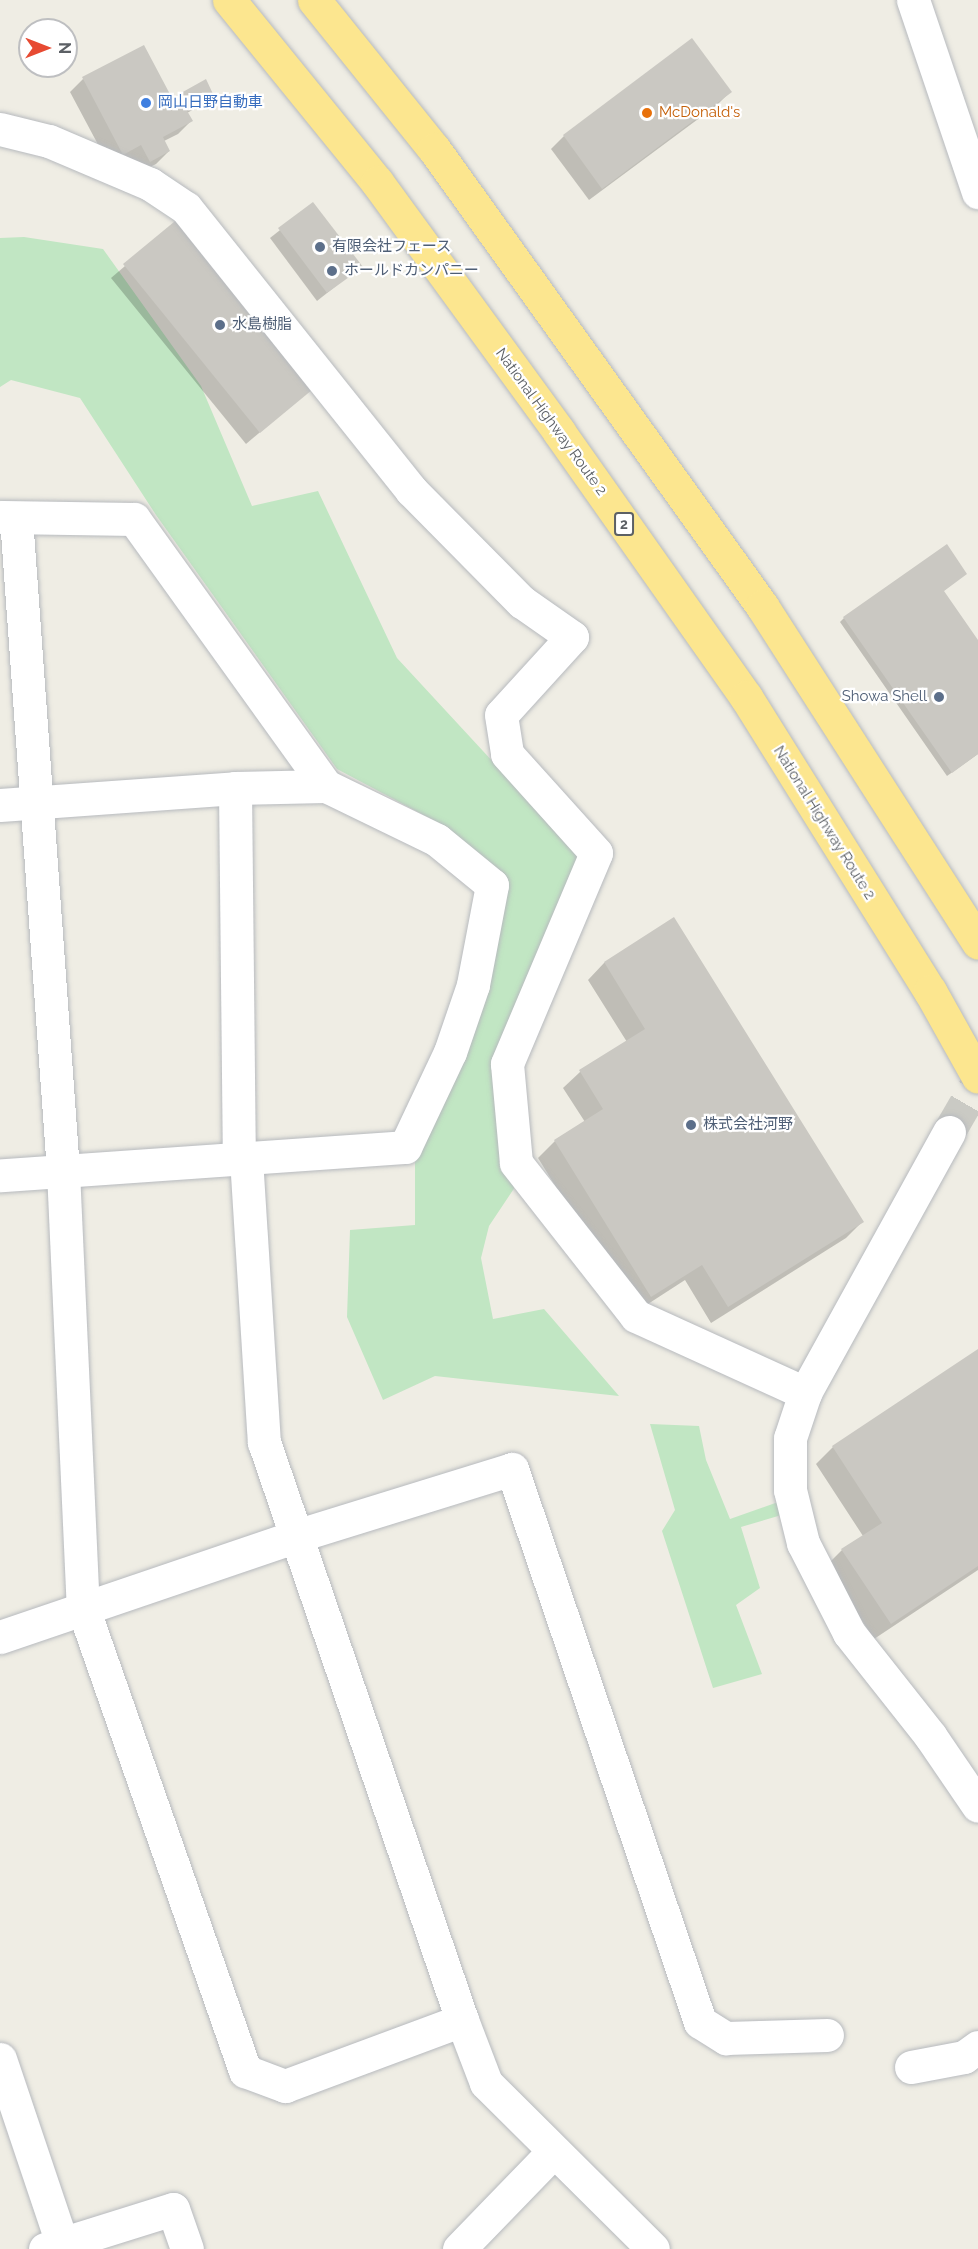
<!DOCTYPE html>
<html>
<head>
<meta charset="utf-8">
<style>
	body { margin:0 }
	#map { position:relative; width:978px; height:2249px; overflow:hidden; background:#efede4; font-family:Raleway,"Noto Sans JP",sans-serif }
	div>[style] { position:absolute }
	.green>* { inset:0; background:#c1e6c3 }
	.shadow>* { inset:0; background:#0003 }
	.building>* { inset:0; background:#cac8c2 }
	.street-tunnel>* { height:33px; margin-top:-16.5px; transform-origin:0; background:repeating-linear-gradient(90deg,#cacac4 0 33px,transparent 0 49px) }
	.roads { filter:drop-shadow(0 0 2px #b7babe) drop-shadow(0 0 2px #b7babe) }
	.street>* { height:33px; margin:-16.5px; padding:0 16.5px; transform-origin:16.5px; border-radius:16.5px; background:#fff }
	.highway>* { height:33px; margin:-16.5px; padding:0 16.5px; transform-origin:16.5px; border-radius:16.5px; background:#fce68f }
	.dots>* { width:16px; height:16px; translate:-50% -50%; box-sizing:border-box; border:3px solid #fff; border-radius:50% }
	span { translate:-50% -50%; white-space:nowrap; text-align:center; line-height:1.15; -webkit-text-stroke:4.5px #fff; paint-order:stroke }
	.shield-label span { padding:2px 4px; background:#fff; border:2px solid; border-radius:4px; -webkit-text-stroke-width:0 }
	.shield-label { font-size:14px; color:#5c6065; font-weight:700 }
	.shop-label { font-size:15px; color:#366cbe }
	.left { translate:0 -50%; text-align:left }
	.food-label { font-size:15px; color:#c56008 }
	.service-label { font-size:15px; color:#4e5e75 }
	.right { translate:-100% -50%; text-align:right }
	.street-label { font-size:15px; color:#5c6065 }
	.north { position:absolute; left:18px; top:18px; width:60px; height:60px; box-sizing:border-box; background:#fff; border:2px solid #bebfc1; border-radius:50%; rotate:90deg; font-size:16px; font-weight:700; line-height:24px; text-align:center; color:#5c6065 }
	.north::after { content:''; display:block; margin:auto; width:21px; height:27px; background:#e74a32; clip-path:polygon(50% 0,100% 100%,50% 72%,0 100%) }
</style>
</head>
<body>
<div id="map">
	<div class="green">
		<div style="clip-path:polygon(24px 237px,103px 249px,201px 386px,252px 506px,318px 491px,397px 658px,581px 857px,494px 1060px,515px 1187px,489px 1226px,481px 1258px,493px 1319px,544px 1309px,619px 1396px,435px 1376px,383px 1400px,347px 1317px,350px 1230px,415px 1225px,415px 1159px,504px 884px,448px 828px,337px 769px,156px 515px,80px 398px,11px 380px,0 387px,0 238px)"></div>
		<div style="clip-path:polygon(650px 1424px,699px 1426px,706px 1460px,730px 1519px,781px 1501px,785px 1514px,741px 1527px,760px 1588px,736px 1605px,762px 1674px,713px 1688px,662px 1531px,675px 1510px)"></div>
	</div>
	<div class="shadow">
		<div style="clip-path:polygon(83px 79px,171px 100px,211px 94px,198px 107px,187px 113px,191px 121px,178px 134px,164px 141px,169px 151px,156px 164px,136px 174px,110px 167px,70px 92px)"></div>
		<div style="clip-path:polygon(730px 92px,717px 105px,589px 200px,551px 149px,564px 136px)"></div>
		<div style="clip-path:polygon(313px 204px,361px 266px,317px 301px,270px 238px)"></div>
		<div style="clip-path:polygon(180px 219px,316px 385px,246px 444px,111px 278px)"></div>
		<div style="clip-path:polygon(965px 574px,942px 592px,978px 643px,978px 754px,947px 776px,840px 622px,844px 618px)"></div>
		<div style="clip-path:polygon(674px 920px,862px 1222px,846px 1238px,711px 1323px,685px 1280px,634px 1313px,538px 1158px,555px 1141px,585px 1122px,563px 1088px,580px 1072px,627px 1042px,588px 980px,604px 963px)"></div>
		<div style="clip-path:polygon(978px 1351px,978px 1570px,874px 1639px,826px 1566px,842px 1550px,863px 1536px,816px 1464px,833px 1447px)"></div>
	</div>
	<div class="building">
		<div style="clip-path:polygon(692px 38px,732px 92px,602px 189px,563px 135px)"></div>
		<div style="clip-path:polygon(144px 45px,172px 98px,206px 79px,213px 94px,186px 109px,193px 121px,163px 137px,170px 151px,150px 162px,141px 145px,123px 155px,82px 77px)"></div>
		<div style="clip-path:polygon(313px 202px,363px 267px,327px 293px,278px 228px)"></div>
		<div style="clip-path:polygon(180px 217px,318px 385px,260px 433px,123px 264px)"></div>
		<div style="clip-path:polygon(947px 544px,967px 574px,944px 591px,978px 640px,978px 754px,952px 773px,843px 617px)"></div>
		<div style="clip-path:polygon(674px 917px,864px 1222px,728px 1307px,702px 1265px,651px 1297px,554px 1140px,603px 1109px,579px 1070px,645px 1029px,604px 962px)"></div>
		<div style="clip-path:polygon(978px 1349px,978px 1566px,891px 1624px,841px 1549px,882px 1523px,832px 1446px)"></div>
	</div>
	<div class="street-tunnel">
		<div style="left:949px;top:1132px;width:58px;rotate:-59.9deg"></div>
	</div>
	<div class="roads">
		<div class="street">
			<div style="left:913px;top:0;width:203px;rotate:71.3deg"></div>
			<div style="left:0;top:129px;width:50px;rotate:13.8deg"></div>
			<div style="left:49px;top:141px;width:110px;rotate:23.1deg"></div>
			<div style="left:150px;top:184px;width:43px;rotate:33.7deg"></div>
			<div style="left:186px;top:208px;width:361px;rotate:51.4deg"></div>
			<div style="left:411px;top:490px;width:158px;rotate:45.3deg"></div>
			<div style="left:522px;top:602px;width:61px;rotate:35deg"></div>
			<div style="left:572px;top:637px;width:105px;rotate:132.3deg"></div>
			<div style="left:501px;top:715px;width:39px;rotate:81deg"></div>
			<div style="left:507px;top:754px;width:133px;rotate:48deg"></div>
			<div style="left:596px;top:853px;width:229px;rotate:112.9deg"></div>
			<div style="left:507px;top:1064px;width:99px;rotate:84.8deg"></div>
			<div style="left:516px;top:1163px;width:194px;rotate:51.9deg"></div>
			<div style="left:636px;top:1316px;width:186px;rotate:24.5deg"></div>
			<div style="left:0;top:517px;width:134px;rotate:0.9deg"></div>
			<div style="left:134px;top:519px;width:329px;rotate:54.3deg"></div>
			<div style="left:326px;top:786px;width:123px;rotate:25.9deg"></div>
			<div style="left:437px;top:840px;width:71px;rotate:39.3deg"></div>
			<div style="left:492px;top:885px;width:102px;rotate:100.8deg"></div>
			<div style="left:473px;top:985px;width:71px;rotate:108.9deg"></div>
			<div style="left:450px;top:1052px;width:105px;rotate:115.3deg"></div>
			<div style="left:405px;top:1147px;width:406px;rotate:176deg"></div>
			<div style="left:16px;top:518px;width:655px;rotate:85.88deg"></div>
			<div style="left:63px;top:1171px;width:437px;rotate:87.4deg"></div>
			<div style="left:83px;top:1608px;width:491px;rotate:70.7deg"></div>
			<div style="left:245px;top:2071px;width:43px;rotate:20.6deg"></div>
			<div style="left:285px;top:2086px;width:189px;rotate:-20.4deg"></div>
			<div style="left:235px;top:788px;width:371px;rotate:89.4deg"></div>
			<div style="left:0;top:805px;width:236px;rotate:-4.1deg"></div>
			<div style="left:235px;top:788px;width:91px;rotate:-1.3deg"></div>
			<div style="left:949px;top:1132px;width:298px;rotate:118.9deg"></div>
			<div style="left:805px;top:1393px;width:47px;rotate:108.4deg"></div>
			<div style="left:790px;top:1438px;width:52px;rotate:90deg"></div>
			<div style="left:790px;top:1490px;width:55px;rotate:76.2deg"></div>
			<div style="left:803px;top:1543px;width:101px;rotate:62.9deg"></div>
			<div style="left:849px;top:1633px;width:132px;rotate:51.7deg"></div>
			<div style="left:931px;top:1737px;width:83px;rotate:55.7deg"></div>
			<div style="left:246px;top:1158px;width:285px;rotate:86.4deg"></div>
			<div style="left:264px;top:1442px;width:611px;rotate:71.09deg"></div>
			<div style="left:462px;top:2020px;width:67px;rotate:69.1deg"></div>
			<div style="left:486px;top:2083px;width:235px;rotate:44.8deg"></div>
			<div style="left:0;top:1637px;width:313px;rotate:-18.8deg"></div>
			<div style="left:296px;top:1536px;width:226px;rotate:-17.2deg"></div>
			<div style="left:512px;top:1469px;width:584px;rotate:71.22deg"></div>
			<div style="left:700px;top:2022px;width:31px;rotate:32deg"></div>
			<div style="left:726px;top:2038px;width:101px;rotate:-1.7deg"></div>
			<div style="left:0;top:2059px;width:194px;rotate:71.4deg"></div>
			<div style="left:911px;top:2067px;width:54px;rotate:-10.7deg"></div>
			<div style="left:964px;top:2057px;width:17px;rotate:-36deg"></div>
			<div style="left:45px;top:2249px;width:134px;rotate:-17.4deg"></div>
			<div style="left:173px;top:2209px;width:42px;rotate:70.7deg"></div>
			<div style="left:459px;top:2249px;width:136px;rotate:-45.9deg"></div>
		</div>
		<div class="highway">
			<div style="left:229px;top:0;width:235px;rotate:50.9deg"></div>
			<div style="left:377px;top:182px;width:309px;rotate:53.9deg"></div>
			<div style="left:559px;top:432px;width:324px;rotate:54.8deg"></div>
			<div style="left:746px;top:697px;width:347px;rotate:58deg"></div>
			<div style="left:930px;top:991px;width:98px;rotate:60.8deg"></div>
			<div style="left:314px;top:0;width:191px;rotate:51.2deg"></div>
			<div style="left:434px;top:149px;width:563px;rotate:54.33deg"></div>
			<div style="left:762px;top:606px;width:400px;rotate:57.3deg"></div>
		</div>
	</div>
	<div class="dots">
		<div style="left:146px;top:103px;background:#3f7fe0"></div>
		<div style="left:647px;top:113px;background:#e8710a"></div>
		<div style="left:320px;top:247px;background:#5c6f8a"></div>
		<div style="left:332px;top:271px;background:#5c6f8a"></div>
		<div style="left:220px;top:325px;background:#5c6f8a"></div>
		<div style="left:939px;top:697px;background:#5c6f8a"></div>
		<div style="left:691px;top:1125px;background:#5c6f8a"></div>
	</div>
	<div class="shield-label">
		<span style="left:624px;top:524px">2</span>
	</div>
	<div class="shop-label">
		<span class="left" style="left:158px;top:103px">岡山日野自動車</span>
	</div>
	<div class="food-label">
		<span class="left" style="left:659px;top:113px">McDonald's</span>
	</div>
	<div class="service-label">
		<span class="left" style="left:332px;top:247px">有限会社フェース</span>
		<span class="left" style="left:344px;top:271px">ホールドカンパニー</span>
		<span class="left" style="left:232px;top:325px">水島樹脂</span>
		<span class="right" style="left:927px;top:697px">Showa Shell</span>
		<span class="left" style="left:703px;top:1125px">株式会社河野</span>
	</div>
	<div class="street-label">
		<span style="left:551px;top:422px;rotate:54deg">National Highway Route 2</span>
		<span style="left:824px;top:823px;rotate:58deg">National Highway Route 2</span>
	</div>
	<div class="north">N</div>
</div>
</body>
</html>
